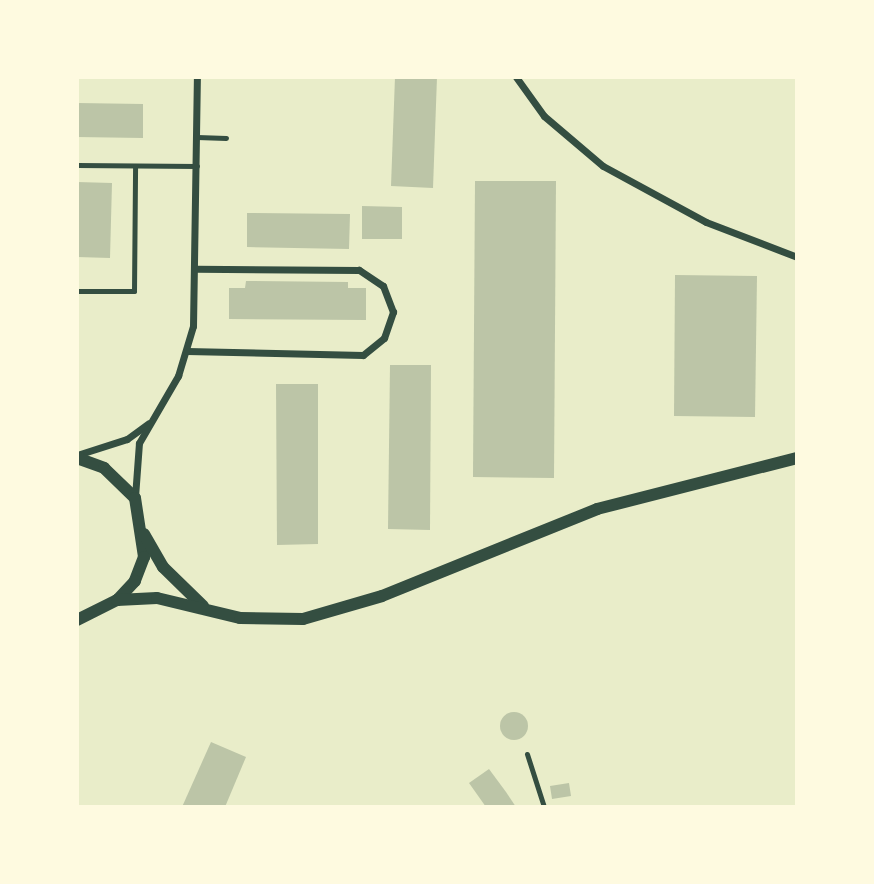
<!DOCTYPE html>
<html>
<head>
<meta charset="utf-8">
<style>
	body { margin:0 }
	#map { position:relative; width:874px; height:884px; overflow:hidden; background:#e9edc9; font-family:"Roboto Serif",serif }
	div>[style] { position:absolute }
	.building>* { inset:0; background:#bcc5a7 }
	.round { border-radius:50% }
	.service>* { height:5px; margin:-2.5px; padding:0 2.5px; transform-origin:2.5px; border-radius:2.5px; background:#344e41 }
	.minor>* { height:7px; margin:-3.5px; padding:0 3.5px; transform-origin:3.5px; border-radius:3.5px; background:#344e41 }
	.tertiary>* { height:12px; margin:-6px; padding:0 6px; transform-origin:6px; border-radius:6px; background:#344e41 }
	span { translate:-50% -50%; white-space:nowrap; text-align:center; line-height:1.15; -webkit-text-stroke:5px #fefae0; paint-order:stroke }
	.frame { position:absolute; inset:0; border:79px solid #fefae0; pointer-events:none }
</style>
</head>
<body>
<div id="map">
	<div class="building">
		<div style="clip-path:polygon(395px 77px,437px 77px,433px 188px,391px 186px)"></div>
		<div style="clip-path:polygon(77px 103px,143px 104px,143px 138px,77px 137px)"></div>
		<div style="clip-path:polygon(475px 181px,556px 181px,554px 478px,473px 477px)"></div>
		<div style="clip-path:polygon(77px 182px,112px 183px,110px 258px,77px 257px)"></div>
		<div style="clip-path:polygon(362px 206px,402px 207px,402px 239px,362px 239px)"></div>
		<div style="clip-path:polygon(247px 213px,350px 214px,349px 249px,247px 247px)"></div>
		<div style="clip-path:polygon(675px 275px,757px 276px,755px 417px,674px 416px)"></div>
		<div style="clip-path:polygon(246px 281px,348px 282px,348px 288px,366px 288px,366px 320px,229px 319px,229px 288px,245px 288px)"></div>
		<div style="clip-path:polygon(390px 365px,431px 365px,430px 530px,388px 529px)"></div>
		<div style="clip-path:polygon(276px 384px,318px 384px,318px 544px,277px 545px)"></div>
		<div class="round" style="left:500px;top:712px;width:28px;height:28px"></div>
		<div style="clip-path:polygon(211px 742px,246px 757px,225px 807px,182px 807px)"></div>
		<div style="clip-path:polygon(489px 769px,506px 792px,516px 807px,486px 807px,469px 783px)"></div>
		<div style="clip-path:polygon(569px 783px,571px 796px,552px 799px,550px 786px)"></div>
	</div>
	<div class="service">
		<div style="left:197px;top:137px;width:29px;rotate:2deg"></div>
		<div style="left:77px;top:165px;width:120px;rotate:0.5deg"></div>
		<div style="left:77px;top:291px;width:57px"></div>
		<div style="left:134px;top:291px;width:125px;rotate:-89.5deg"></div>
		<div style="left:527px;top:754px;width:56px;rotate:72.2deg"></div>
	</div>
	<div class="minor">
		<div style="left:516px;top:77px;width:48px;rotate:54.3deg"></div>
		<div style="left:544px;top:116px;width:77px;rotate:40.3deg"></div>
		<div style="left:603px;top:166px;width:117px;rotate:28.5deg"></div>
		<div style="left:706px;top:222px;width:97px;rotate:21deg"></div>
		<div style="left:187px;top:351px;width:176px;rotate:1.3deg"></div>
		<div style="left:363px;top:355px;width:27px;rotate:-39deg"></div>
		<div style="left:384px;top:338px;width:28px;rotate:-71deg"></div>
		<div style="left:393px;top:312px;width:28px;rotate:-111deg"></div>
		<div style="left:383px;top:286px;width:29px;rotate:-146deg"></div>
		<div style="left:359px;top:270px;width:163px;rotate:-179.6deg"></div>
		<div style="left:77px;top:455px;width:52px;rotate:-17.7deg"></div>
		<div style="left:127px;top:439px;width:27px;rotate:-36deg"></div>
		<div style="left:135px;top:497px;width:54px;rotate:-85.8deg"></div>
		<div style="left:139px;top:443px;width:78px;rotate:-59.8deg"></div>
		<div style="left:178px;top:376px;width:52px;rotate:-73.3deg"></div>
		<div style="left:193px;top:326px;width:249px;rotate:-89.1deg"></div>
	</div>
	<div class="tertiary">
		<div style="left:77px;top:458px;width:29px;rotate:20deg"></div>
		<div style="left:104px;top:468px;width:43px;rotate:44.1deg"></div>
		<div style="left:135px;top:498px;width:60px;rotate:81.3deg"></div>
		<div style="left:144px;top:557px;width:26px;rotate:111deg"></div>
		<div style="left:135px;top:581px;width:26px;rotate:133deg"></div>
		<div style="left:117px;top:600px;width:45px;rotate:153.4deg"></div>
		<div style="left:144px;top:534px;width:38px;rotate:60deg"></div>
		<div style="left:163px;top:567px;width:56px;rotate:44.3deg"></div>
		<div style="left:117px;top:600px;width:40px;rotate:-2.9deg"></div>
		<div style="left:157px;top:598px;width:85px;rotate:13.5deg"></div>
		<div style="left:240px;top:618px;width:63px;rotate:0.9deg"></div>
		<div style="left:303px;top:619px;width:82px;rotate:-16.2deg"></div>
		<div style="left:382px;top:596px;width:232px;rotate:-22deg"></div>
		<div style="left:597px;top:509px;width:206px;rotate:-14.3deg"></div>
	</div>
	<div class="frame"></div>
</div>
</body>
</html>
